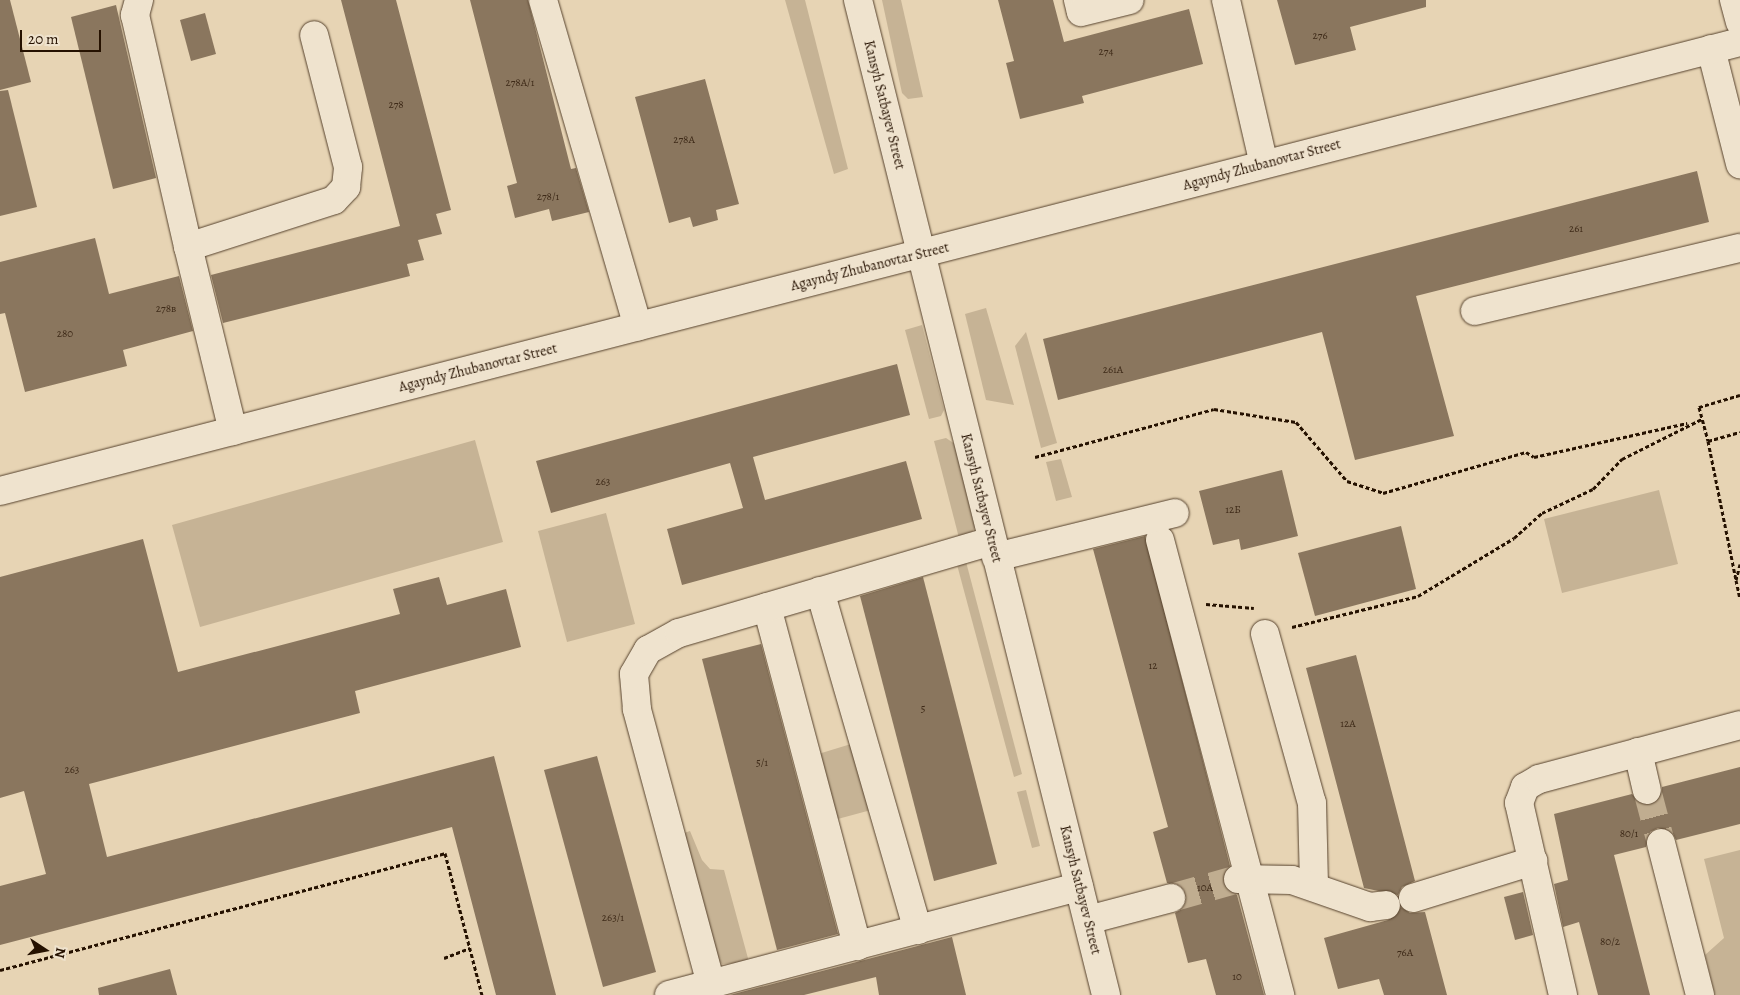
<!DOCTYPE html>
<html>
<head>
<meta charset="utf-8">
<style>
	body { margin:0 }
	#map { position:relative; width:1740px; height:995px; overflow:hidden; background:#e7d4b4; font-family:Alegreya,serif }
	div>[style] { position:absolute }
	.green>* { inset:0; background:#c6b395 }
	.building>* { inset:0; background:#8a765e }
	.minor-tunnel>* { height:28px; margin-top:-14px; transform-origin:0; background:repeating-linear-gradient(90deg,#c0ad90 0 28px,transparent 0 42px) }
	.path>* { height:3px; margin-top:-1.5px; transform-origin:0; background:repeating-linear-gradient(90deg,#251100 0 4px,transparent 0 6.5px) }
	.roads { filter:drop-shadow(0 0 1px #56422d) drop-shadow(0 0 1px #56422d) }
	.minor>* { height:28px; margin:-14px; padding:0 14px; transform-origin:14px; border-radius:14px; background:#efe3ce }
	span { translate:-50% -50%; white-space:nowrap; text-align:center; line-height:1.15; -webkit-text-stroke:5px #efe3ce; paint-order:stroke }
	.number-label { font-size:11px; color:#3e2a18 }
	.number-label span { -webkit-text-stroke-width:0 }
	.street-label { font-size:14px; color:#251100 }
	.north { position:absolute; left:20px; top:925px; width:50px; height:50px; -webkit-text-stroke:4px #efe3ce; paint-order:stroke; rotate:101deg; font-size:14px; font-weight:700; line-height:20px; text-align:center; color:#251100 }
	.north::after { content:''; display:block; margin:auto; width:18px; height:22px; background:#251100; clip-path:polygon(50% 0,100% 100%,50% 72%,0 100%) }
	.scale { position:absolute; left:20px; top:30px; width:81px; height:22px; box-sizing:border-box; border:2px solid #251100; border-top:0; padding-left:6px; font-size:15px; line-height:18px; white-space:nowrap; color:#251100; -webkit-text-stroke:4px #efe3ce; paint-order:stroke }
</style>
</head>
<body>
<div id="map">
	<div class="green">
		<div style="clip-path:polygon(785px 0,805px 0,848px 169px,834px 174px)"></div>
		<div style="clip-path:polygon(882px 0,901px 0,923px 97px,908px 99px,902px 93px)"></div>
		<div style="clip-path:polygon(986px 308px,1014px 405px,986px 400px,965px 314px)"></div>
		<div style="clip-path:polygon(922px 325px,944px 410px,941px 416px,929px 419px,905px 330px)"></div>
		<div style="clip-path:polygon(1026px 332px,1057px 443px,1041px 448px,1015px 346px)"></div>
		<div style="clip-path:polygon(946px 438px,955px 444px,976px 526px,970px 535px,959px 538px,934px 441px)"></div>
		<div style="clip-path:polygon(475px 440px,503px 542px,200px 627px,172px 525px)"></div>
		<div style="clip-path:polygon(1061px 459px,1072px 497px,1056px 501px,1046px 462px)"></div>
		<div style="clip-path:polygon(1659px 490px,1678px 564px,1562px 593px,1544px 519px)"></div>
		<div style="clip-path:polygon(606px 513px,635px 624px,567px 642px,538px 531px)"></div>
		<div style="clip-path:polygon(965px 558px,1022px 774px,1014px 777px,956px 561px)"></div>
		<div style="clip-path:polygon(851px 744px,871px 810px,834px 820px,815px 755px)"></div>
		<div style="clip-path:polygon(1026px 790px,1040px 846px,1032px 848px,1017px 792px)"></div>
		<div style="clip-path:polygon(690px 831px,702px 860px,710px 869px,724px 870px,749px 962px,722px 964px,713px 956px,681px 834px)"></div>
		<div style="clip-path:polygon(1740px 850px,1740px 995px,1715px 995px,1705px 955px,1724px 938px,1704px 859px)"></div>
	</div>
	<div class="building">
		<div style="clip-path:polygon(0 0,10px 0,31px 82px,0 90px)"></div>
		<div style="clip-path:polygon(341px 0,396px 0,451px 210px,436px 214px,442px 234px,418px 240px,424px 260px,407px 264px,410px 276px,223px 323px,211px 275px,400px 226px)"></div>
		<div style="clip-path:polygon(470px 0,528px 0,571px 169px,576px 168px,589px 212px,552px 221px,549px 209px,515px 218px,507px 186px,517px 183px)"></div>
		<div style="clip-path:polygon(998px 0,1053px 0,1064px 42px,1189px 9px,1203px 64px,1082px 96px,1084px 103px,1020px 119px,1006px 63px,1014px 61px)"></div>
		<div style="clip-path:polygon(1277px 0,1426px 0,1426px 7px,1350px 27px,1356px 50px,1295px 65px)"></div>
		<div style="clip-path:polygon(116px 5px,156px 178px,113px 189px,71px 17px)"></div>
		<div style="clip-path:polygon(205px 13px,216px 54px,191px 61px,180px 20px)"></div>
		<div style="clip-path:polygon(705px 79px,739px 204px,716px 210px,718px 220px,693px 227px,690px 217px,669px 223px,635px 97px)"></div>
		<div style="clip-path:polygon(8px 90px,37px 207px,0 216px,0 91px)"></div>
		<div style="clip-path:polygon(1697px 171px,1709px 222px,1416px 296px,1454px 436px,1355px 460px,1322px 332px,1058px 400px,1043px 339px)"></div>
		<div style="clip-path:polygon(95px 238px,109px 294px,179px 276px,193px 331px,123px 350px,127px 366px,25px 392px,5px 313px,0 314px,0 262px)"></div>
		<div style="clip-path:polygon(897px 364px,910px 415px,753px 457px,765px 500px,906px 461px,922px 519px,682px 585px,667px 529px,743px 508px,730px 463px,551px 513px,536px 461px)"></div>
		<div style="clip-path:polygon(1282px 470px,1298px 536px,1241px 550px,1239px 539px,1213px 545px,1199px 491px)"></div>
		<div style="clip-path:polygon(1401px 526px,1416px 589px,1315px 616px,1298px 553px)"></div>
		<div style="clip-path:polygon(1145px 536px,1230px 866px,1222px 878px,1224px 886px,1237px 895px,1264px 995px,1216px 995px,1206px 959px,1188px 963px,1175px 913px,1182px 909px,1186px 894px,1182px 887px,1167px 883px,1153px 832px,1168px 827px,1093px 549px)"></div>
		<div style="clip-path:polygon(143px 539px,178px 672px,400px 614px,393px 589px,439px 577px,447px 605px,506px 589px,521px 647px,355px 691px,360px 713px,89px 784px,107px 857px,494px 756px,556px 995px,496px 995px,452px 827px,0 945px,0 886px,46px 874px,24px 791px,0 798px,0 577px)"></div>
		<div style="clip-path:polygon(923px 577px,997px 864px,934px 881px,860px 596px)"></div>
		<div style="clip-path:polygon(761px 644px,838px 934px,777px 950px,702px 659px)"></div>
		<div style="clip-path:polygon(1356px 655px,1415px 881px,1402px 887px,1398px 895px,1364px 888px,1306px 668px)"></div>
		<div style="clip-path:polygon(597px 756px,656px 972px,603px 987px,544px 770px)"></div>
		<div style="clip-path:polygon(1740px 767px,1740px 824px,1676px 840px,1672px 832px,1658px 828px,1650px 832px,1646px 847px,1614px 855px,1650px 995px,1598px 995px,1579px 922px,1563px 927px,1554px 884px,1568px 880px,1554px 814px,1632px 794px,1642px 805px,1651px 805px,1662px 795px,1662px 787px)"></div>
		<div style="clip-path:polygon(1523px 892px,1533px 935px,1515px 940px,1504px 897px)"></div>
		<div style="clip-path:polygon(1401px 907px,1410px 913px,1425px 912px,1447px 995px,1384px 995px,1379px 979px,1338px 989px,1324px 938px,1388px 920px)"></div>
		<div style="clip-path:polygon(952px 937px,966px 995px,879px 995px,876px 977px,804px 995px,730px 995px)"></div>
		<div style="clip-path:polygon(170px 969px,177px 995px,99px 995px,98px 988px)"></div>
	</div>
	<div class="minor-tunnel">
		<div style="left:1647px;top:790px;width:55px;rotate:75.2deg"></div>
		<div style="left:1171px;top:898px;width:70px;rotate:-15.8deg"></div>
	</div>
	<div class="path">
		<div style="left:1740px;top:395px;width:43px;rotate:163.7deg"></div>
		<div style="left:1699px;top:407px;width:35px;rotate:75deg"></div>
		<div style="left:1708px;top:441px;width:33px;rotate:-16deg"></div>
		<div style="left:1708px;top:441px;width:142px;rotate:78.6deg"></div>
		<div style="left:1035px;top:457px;width:185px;rotate:-15deg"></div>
		<div style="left:1214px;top:409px;width:83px;rotate:9deg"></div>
		<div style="left:1296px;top:422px;width:78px;rotate:49.2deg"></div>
		<div style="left:1347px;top:481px;width:38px;rotate:18deg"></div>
		<div style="left:1383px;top:493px;width:149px;rotate:-16deg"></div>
		<div style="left:1526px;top:452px;width:9px;rotate:32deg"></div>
		<div style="left:1534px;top:457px;width:157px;rotate:-12.5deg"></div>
		<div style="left:1740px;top:564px;width:16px;rotate:104deg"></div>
		<div style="left:1736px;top:580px;width:19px;rotate:78deg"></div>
		<div style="left:1206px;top:604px;width:48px;rotate:4.8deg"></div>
		<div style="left:1292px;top:627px;width:130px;rotate:-13.8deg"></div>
		<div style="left:1418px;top:596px;width:112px;rotate:-31.1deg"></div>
		<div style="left:1514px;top:538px;width:38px;rotate:-42deg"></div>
		<div style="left:1542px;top:513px;width:56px;rotate:-25.2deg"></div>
		<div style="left:1593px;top:489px;width:42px;rotate:-46deg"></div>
		<div style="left:1622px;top:459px;width:89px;rotate:-26.6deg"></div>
		<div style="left:444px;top:958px;width:28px;rotate:-21deg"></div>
		<div style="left:0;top:970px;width:460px;rotate:-14.7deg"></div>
		<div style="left:445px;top:853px;width:147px;rotate:75.4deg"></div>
	</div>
	<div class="roads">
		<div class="minor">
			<div style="left:139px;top:0;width:16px;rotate:105deg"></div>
			<div style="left:135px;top:15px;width:238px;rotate:77.1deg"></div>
			<div style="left:543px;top:0;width:340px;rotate:73.8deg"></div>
			<div style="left:858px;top:0;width:1025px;rotate:76deg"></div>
			<div style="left:1078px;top:0;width:12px;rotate:76deg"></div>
			<div style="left:1081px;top:12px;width:50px;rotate:-13.8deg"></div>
			<div style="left:1226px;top:0;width:168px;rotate:77deg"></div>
			<div style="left:1734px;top:0;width:23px;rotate:75deg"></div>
			<div style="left:1711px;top:49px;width:119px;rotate:75.8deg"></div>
			<div style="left:1475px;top:311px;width:272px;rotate:-13.4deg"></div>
			<div style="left:233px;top:431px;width:189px;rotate:-103.7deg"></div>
			<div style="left:188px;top:247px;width:153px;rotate:-17.8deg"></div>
			<div style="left:334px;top:200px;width:18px;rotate:-47deg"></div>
			<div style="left:346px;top:187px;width:20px;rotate:-84deg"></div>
			<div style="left:348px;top:167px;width:136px;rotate:-104.4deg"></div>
			<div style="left:0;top:491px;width:1797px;rotate:-14.47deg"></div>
			<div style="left:1160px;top:540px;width:471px;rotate:75.2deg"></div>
			<div style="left:996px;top:557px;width:184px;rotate:-13.8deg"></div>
			<div style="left:820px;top:591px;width:353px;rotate:73.9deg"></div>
			<div style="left:767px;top:607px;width:351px;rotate:75.1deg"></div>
			<div style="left:1265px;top:634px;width:175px;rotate:74.5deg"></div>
			<div style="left:1312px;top:803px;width:84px;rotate:88.6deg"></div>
			<div style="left:1638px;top:752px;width:39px;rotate:77deg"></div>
			<div style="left:1661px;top:843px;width:157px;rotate:75.6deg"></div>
			<div style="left:1238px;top:879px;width:54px;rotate:1.1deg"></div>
			<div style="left:1292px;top:880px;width:83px;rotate:19.1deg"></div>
			<div style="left:1370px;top:907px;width:16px;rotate:-7deg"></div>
			<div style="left:1413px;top:898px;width:126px;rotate:-17.1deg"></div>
			<div style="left:1088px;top:920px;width:86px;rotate:-14.8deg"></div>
			<div style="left:711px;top:984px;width:285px;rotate:-105.1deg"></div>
			<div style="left:637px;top:709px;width:35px;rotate:-95deg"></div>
			<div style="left:634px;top:674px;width:28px;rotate:-60deg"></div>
			<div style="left:648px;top:650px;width:35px;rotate:-29deg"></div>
			<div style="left:679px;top:633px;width:326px;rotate:-16.4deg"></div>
			<div style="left:669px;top:995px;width:424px;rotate:-14.8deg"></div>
			<div style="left:1563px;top:995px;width:197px;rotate:-102.9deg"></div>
			<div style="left:1519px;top:803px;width:17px;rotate:-69deg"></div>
			<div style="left:1525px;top:787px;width:16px;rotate:-30deg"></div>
			<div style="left:1539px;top:779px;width:208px;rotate:-15deg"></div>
		</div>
	</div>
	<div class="number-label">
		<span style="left:1320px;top:36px">276</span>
		<span style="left:1106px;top:52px">274</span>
		<span style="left:520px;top:83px">278А/1</span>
		<span style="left:396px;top:105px">278</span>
		<span style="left:684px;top:140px">278А</span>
		<span style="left:548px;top:197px">278/1</span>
		<span style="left:1576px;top:229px">261</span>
		<span style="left:166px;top:309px">278в</span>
		<span style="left:65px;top:334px">280</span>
		<span style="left:1113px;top:370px">261А</span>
		<span style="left:603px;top:482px">263</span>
		<span style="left:1233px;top:510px">12Б</span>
		<span style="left:1153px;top:666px">12</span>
		<span style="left:923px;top:709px">5</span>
		<span style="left:1348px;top:724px">12А</span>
		<span style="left:762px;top:763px">5/1</span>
		<span style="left:72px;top:770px">263</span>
		<span style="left:1629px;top:834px">80/1</span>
		<span style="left:1205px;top:888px">10А</span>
		<span style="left:613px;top:918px">263/1</span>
		<span style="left:1610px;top:942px">80/2</span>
		<span style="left:1405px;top:953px">76А</span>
		<span style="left:1237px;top:977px">10</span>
	</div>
	<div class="street-label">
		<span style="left:884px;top:105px;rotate:76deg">Kansyh Satbayev Street</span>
		<span style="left:1262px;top:165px;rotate:-15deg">Agayndy Zhubanovtar Street</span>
		<span style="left:870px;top:267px;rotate:-14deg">Agayndy Zhubanovtar Street</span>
		<span style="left:478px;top:368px;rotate:-14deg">Agayndy Zhubanovtar Street</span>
		<span style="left:981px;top:498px;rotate:76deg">Kansyh Satbayev Street</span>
		<span style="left:1080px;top:890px;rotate:76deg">Kansyh Satbayev Street</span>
	</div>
	<div class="north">N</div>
	<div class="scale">20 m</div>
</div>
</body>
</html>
